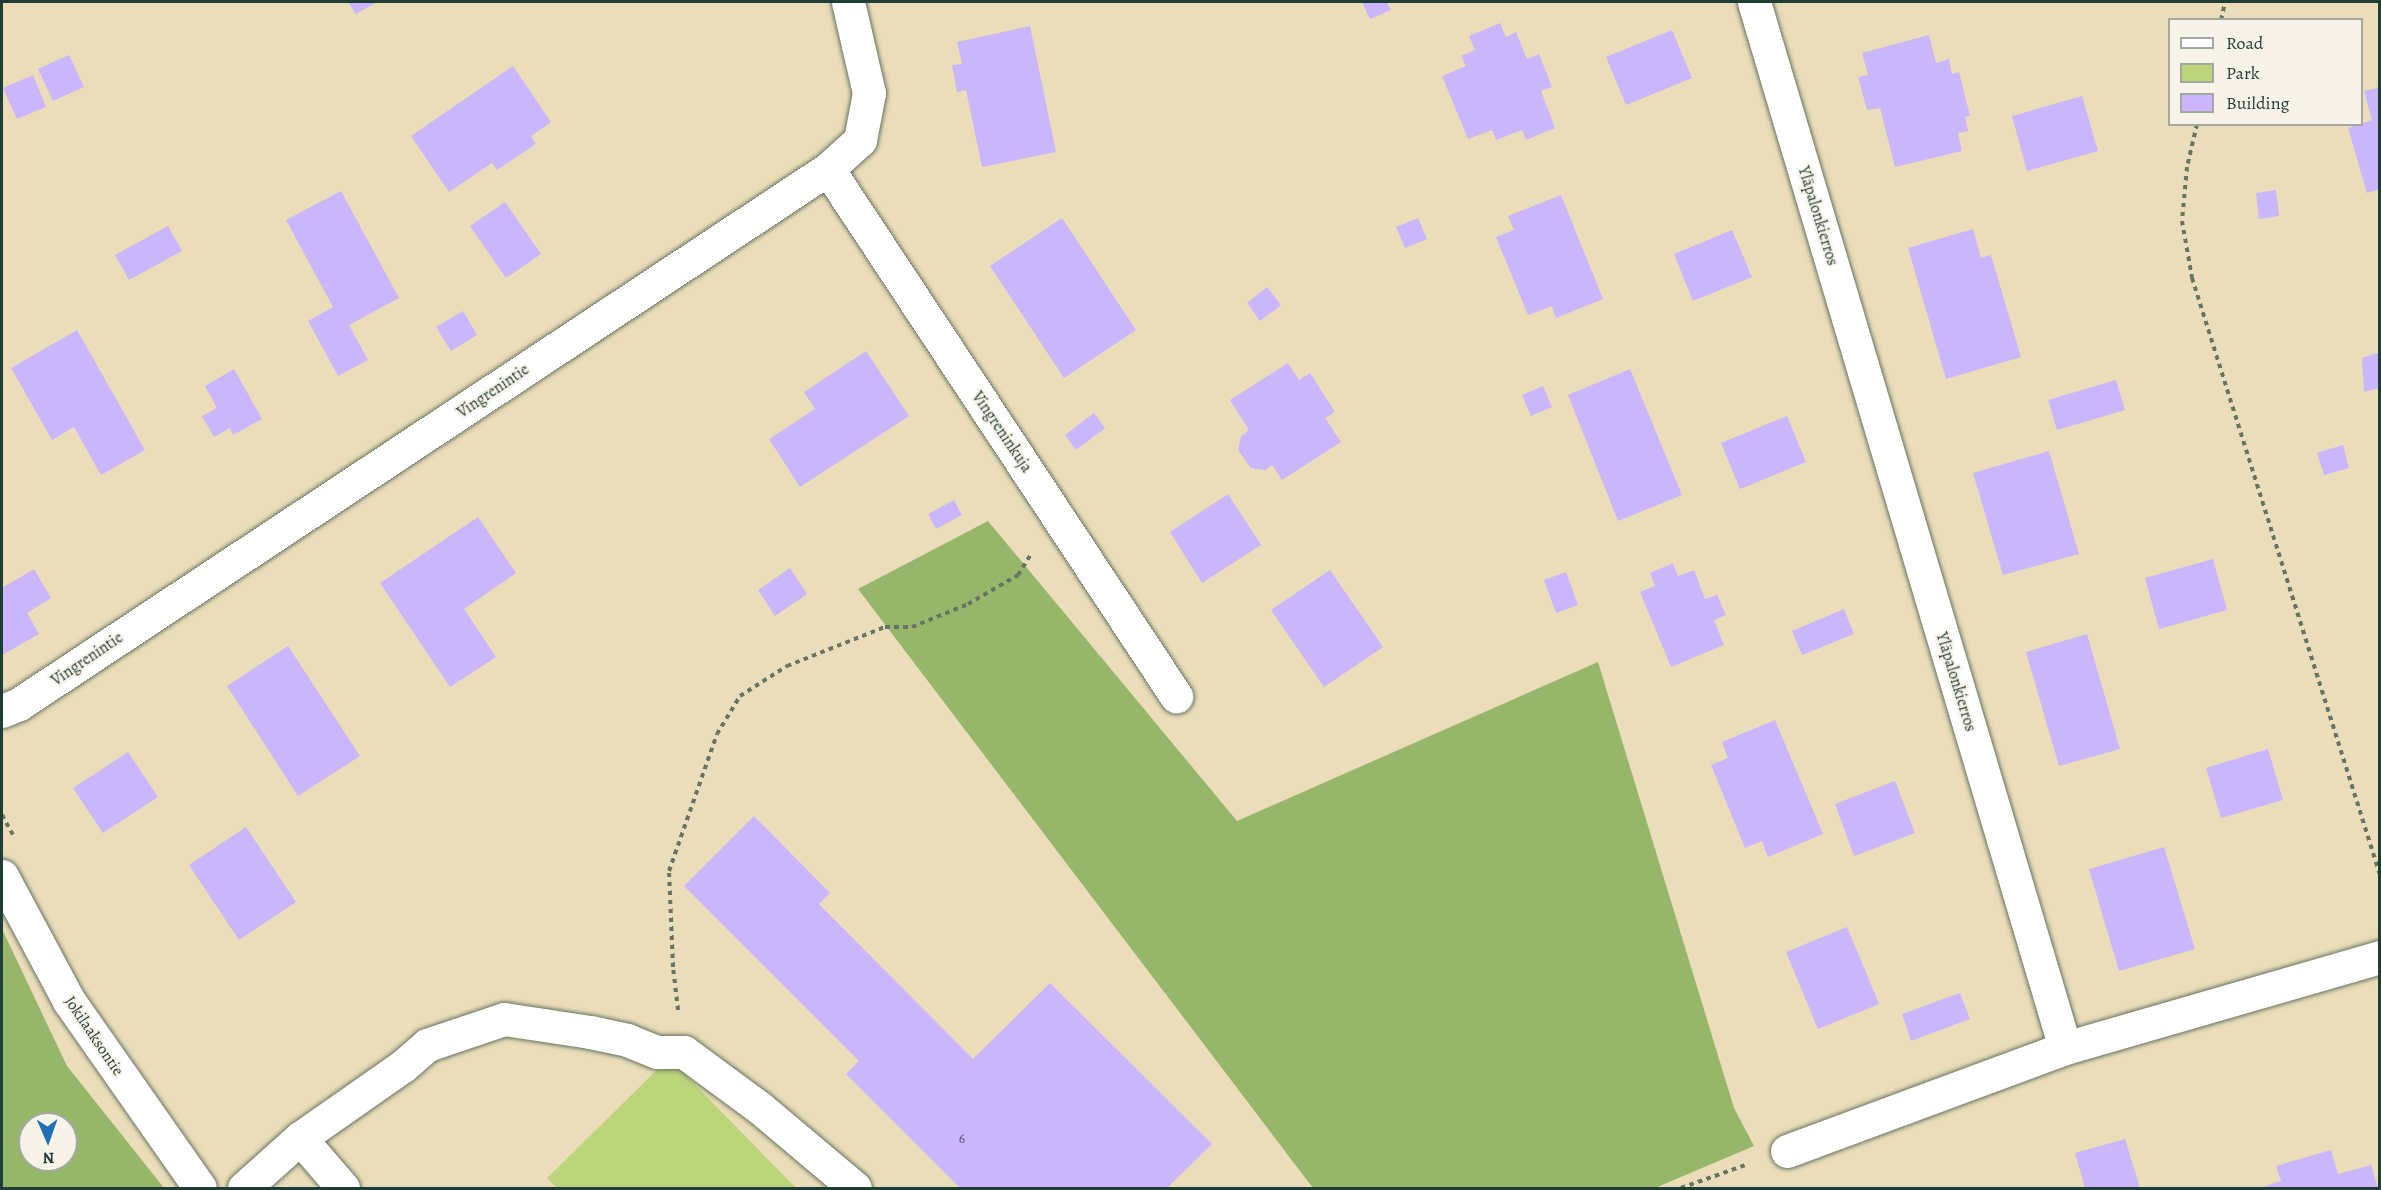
<!DOCTYPE html>
<html>
<head>
<meta charset="utf-8">
<style>
	body { margin:0 }
	#map { position:relative; width:2381px; height:1190px; overflow:hidden; background:#ebddb9; font-family:Alegreya,serif }
	div>[style] { position:absolute }
	.green>* { inset:0; background:#bdd57a }
	.forest>* { inset:0; background:#96b66a }
	.building>* { inset:0; background:#c9b6fc }
	.path>* { height:4px; margin-top:-2px; transform-origin:0; background:repeating-linear-gradient(90deg,#667563 0 4.5px,transparent 0 9px) }
	.roads { filter:drop-shadow(0 0 2px #667563) drop-shadow(0 0 2px #667563) }
	.minor>* { height:33px; margin:-16.5px; padding:0 16.5px; transform-origin:16.5px; border-radius:16.5px; background:#fff }
	span { translate:-50% -50%; white-space:nowrap; text-align:center; line-height:1.15; -webkit-text-stroke:4.5px #f7f3e8; paint-order:stroke }
	.number-label { font-size:14px; color:#4a5b66 }
	.number-label span { -webkit-text-stroke-width:0 }
	.street-label { font-size:16px; color:#1f3d34 }
	.frame { position:absolute; inset:0; border:3px solid #1f3d34; pointer-events:none }
	.legend { position:absolute; left:2168px; top:18px; width:195px; height:108px; box-sizing:border-box; background:#f7f3e8; border:2px solid #a1aaa0; margin:0; padding:8px 10px; list-style:none; font-size:18px; color:#1f3d34 }
	.legend li { display:flex; align-items:center; gap:12px; height:30px }
	.legend b { width:30px; border:2px solid #a1aaa0 }
	.north { position:absolute; left:18px; top:1112px; width:60px; height:60px; box-sizing:border-box; background:#f7f3e8; border:2px solid #a1aaa0; border-radius:50%; rotate:178deg; font-size:16px; font-weight:700; line-height:24px; text-align:center; color:#1f3d34 }
	.north::after { content:''; display:block; margin:auto; width:21px; height:27px; background:#1f6fb2; clip-path:polygon(50% 0,100% 100%,50% 72%,0 100%) }
</style>
</head>
<body>
<div id="map">
	<div class="green">
		<div style="clip-path:polygon(669px 1058px,796px 1188px,557px 1188px,547px 1178px)"></div>
	</div>
	<div class="forest">
		<div style="clip-path:polygon(988px 521px,1237px 821px,1598px 662px,1734px 1108px,1754px 1146px,1655px 1188px,1313px 1188px,858px 589px)"></div>
		<div style="clip-path:polygon(evenodd,2px 929px,67px 1066px,164px 1188px,2px 1188px,2px 929px,30px 1124px,66px 1124px,66px 1160px,30px 1160px,30px 1124px)"></div>
	</div>
	<div class="building">
		<div style="clip-path:polygon(348px 2px,377px 2px,356px 14px)"></div>
		<div style="clip-path:polygon(1362px 2px,1387px 2px,1391px 10px,1370px 19px)"></div>
		<div style="clip-path:polygon(1500px 23px,1506px 37px,1516px 32px,1527px 59px,1539px 54px,1552px 87px,1541px 91px,1555px 128px,1526px 140px,1522px 130px,1496px 140px,1492px 130px,1468px 139px,1442px 76px,1466px 66px,1461px 56px,1475px 50px,1469px 36px)"></div>
		<div style="clip-path:polygon(1030px 26px,1056px 152px,982px 167px,966px 90px,957px 92px,952px 65px,962px 64px,957px 42px)"></div>
		<div style="clip-path:polygon(1672px 30px,1692px 78px,1626px 105px,1606px 57px)"></div>
		<div style="clip-path:polygon(1929px 35px,1936px 63px,1949px 59px,1952px 74px,1959px 72px,1970px 116px,1965px 117px,1968px 131px,1958px 133px,1962px 151px,1895px 167px,1880px 108px,1867px 110px,1858px 77px,1868px 75px,1862px 53px)"></div>
		<div style="clip-path:polygon(69px 55px,84px 87px,53px 101px,38px 69px)"></div>
		<div style="clip-path:polygon(513px 66px,551px 122px,531px 136px,536px 144px,497px 170px,492px 163px,449px 192px,411px 136px)"></div>
		<div style="clip-path:polygon(33px 75px,46px 107px,17px 119px,3px 88px)"></div>
		<div style="clip-path:polygon(2380px 87px,2380px 189px,2367px 193px,2348px 128px,2372px 120px,2364px 91px)"></div>
		<div style="clip-path:polygon(2082px 96px,2098px 151px,2027px 171px,2012px 116px)"></div>
		<div style="clip-path:polygon(2276px 190px,2279px 216px,2259px 219px,2256px 193px)"></div>
		<div style="clip-path:polygon(341px 191px,399px 298px,349px 325px,368px 360px,338px 376px,308px 321px,333px 307px,286px 220px)"></div>
		<div style="clip-path:polygon(1561px 195px,1603px 299px,1556px 318px,1552px 306px,1528px 315px,1496px 237px,1514px 230px,1508px 216px)"></div>
		<div style="clip-path:polygon(505px 202px,541px 254px,506px 278px,470px 226px)"></div>
		<div style="clip-path:polygon(1062px 218px,1136px 330px,1064px 378px,990px 266px)"></div>
		<div style="clip-path:polygon(1418px 218px,1427px 239px,1405px 248px,1396px 227px)"></div>
		<div style="clip-path:polygon(168px 226px,182px 251px,129px 280px,115px 255px)"></div>
		<div style="clip-path:polygon(1973px 229px,1981px 258px,1991px 255px,2021px 357px,1946px 379px,1908px 248px)"></div>
		<div style="clip-path:polygon(1732px 230px,1752px 277px,1693px 301px,1674px 254px)"></div>
		<div style="clip-path:polygon(1267px 287px,1281px 305px,1260px 321px,1247px 303px)"></div>
		<div style="clip-path:polygon(463px 311px,477px 335px,451px 351px,436px 327px)"></div>
		<div style="clip-path:polygon(77px 330px,145px 450px,101px 475px,74px 427px,52px 440px,11px 368px)"></div>
		<div style="clip-path:polygon(866px 351px,909px 416px,800px 487px,769px 439px,815px 409px,804px 392px)"></div>
		<div style="clip-path:polygon(2380px 352px,2380px 388px,2364px 392px,2362px 358px)"></div>
		<div style="clip-path:polygon(1288px 363px,1299px 380px,1310px 373px,1335px 412px,1325px 418px,1341px 442px,1282px 480px,1272px 465px,1265px 470px,1251px 468px,1238px 450px,1241px 436px,1249px 430px,1230px 400px)"></div>
		<div style="clip-path:polygon(234px 369px,262px 419px,233px 435px,230px 428px,214px 437px,202px 416px,217px 408px,205px 386px)"></div>
		<div style="clip-path:polygon(1630px 369px,1682px 495px,1618px 521px,1568px 395px)"></div>
		<div style="clip-path:polygon(2116px 380px,2125px 410px,2057px 430px,2048px 400px)"></div>
		<div style="clip-path:polygon(1543px 386px,1552px 407px,1531px 416px,1522px 395px)"></div>
		<div style="clip-path:polygon(1094px 413px,1105px 428px,1076px 450px,1065px 435px)"></div>
		<div style="clip-path:polygon(1787px 416px,1806px 462px,1740px 489px,1721px 443px)"></div>
		<div style="clip-path:polygon(2343px 445px,2349px 468px,2324px 475px,2317px 453px)"></div>
		<div style="clip-path:polygon(2049px 451px,2079px 554px,2003px 575px,1973px 473px)"></div>
		<div style="clip-path:polygon(1228px 494px,1261px 545px,1202px 583px,1170px 532px)"></div>
		<div style="clip-path:polygon(954px 500px,962px 515px,936px 529px,928px 514px)"></div>
		<div style="clip-path:polygon(478px 517px,516px 573px,464px 609px,496px 657px,450px 687px,380px 583px)"></div>
		<div style="clip-path:polygon(2213px 559px,2227px 610px,2159px 629px,2145px 578px)"></div>
		<div style="clip-path:polygon(1673px 563px,1678px 576px,1694px 570px,1705px 599px,1717px 595px,1726px 615px,1714px 620px,1724px 645px,1671px 667px,1640px 592px,1655px 586px,1650px 573px)"></div>
		<div style="clip-path:polygon(790px 568px,807px 594px,775px 616px,758px 590px)"></div>
		<div style="clip-path:polygon(34px 569px,51px 598px,27px 613px,39px 634px,2px 655px,2px 588px)"></div>
		<div style="clip-path:polygon(1330px 570px,1383px 647px,1324px 687px,1271px 610px)"></div>
		<div style="clip-path:polygon(1566px 572px,1578px 605px,1556px 613px,1544px 580px)"></div>
		<div style="clip-path:polygon(1844px 609px,1854px 634px,1802px 655px,1792px 631px)"></div>
		<div style="clip-path:polygon(2087px 634px,2120px 749px,2059px 766px,2026px 652px)"></div>
		<div style="clip-path:polygon(288px 646px,360px 756px,298px 796px,227px 686px)"></div>
		<div style="clip-path:polygon(1775px 720px,1823px 834px,1768px 857px,1762px 841px,1745px 848px,1711px 765px,1728px 758px,1722px 742px)"></div>
		<div style="clip-path:polygon(2268px 749px,2283px 800px,2221px 818px,2206px 768px)"></div>
		<div style="clip-path:polygon(128px 752px,158px 797px,103px 833px,73px 788px)"></div>
		<div style="clip-path:polygon(1895px 781px,1915px 833px,1854px 856px,1835px 804px)"></div>
		<div style="clip-path:polygon(754px 816px,830px 893px,819px 904px,973px 1059px,1050px 983px,1212px 1144px,1167px 1188px,960px 1188px,846px 1074px,859px 1061px,684px 886px)"></div>
		<div style="clip-path:polygon(246px 827px,296px 902px,239px 940px,189px 865px)"></div>
		<div style="clip-path:polygon(2164px 847px,2195px 949px,2119px 971px,2089px 869px)"></div>
		<div style="clip-path:polygon(1847px 927px,1879px 1004px,1818px 1029px,1786px 952px)"></div>
		<div style="clip-path:polygon(1960px 993px,1970px 1019px,1911px 1041px,1902px 1014px)"></div>
		<div style="clip-path:polygon(2125px 1139px,2140px 1188px,2085px 1188px,2075px 1153px)"></div>
		<div style="clip-path:polygon(2331px 1150px,2338px 1174px,2371px 1165px,2378px 1188px,2259px 1188px,2281px 1181px,2276px 1166px)"></div>
	</div>
	<div class="path">
		<div style="left:2221px;top:20px;width:18px;rotate:-77deg"></div>
		<div style="left:2197px;top:124px;width:44px;rotate:103.1deg"></div>
		<div style="left:2187px;top:167px;width:54px;rotate:95.3deg"></div>
		<div style="left:2182px;top:221px;width:58px;rotate:80deg"></div>
		<div style="left:2192px;top:278px;width:626px;rotate:72.52deg"></div>
		<div style="left:2px;top:815px;width:23px;rotate:61deg"></div>
		<div style="left:678px;top:1010px;width:43px;rotate:-96.6deg"></div>
		<div style="left:673px;top:967px;width:96px;rotate:-92.4deg"></div>
		<div style="left:669px;top:871px;width:145px;rotate:-70.7deg"></div>
		<div style="left:717px;top:734px;width:44px;rotate:-58.8deg"></div>
		<div style="left:740px;top:696px;width:56px;rotate:-32.6deg"></div>
		<div style="left:787px;top:666px;width:105px;rotate:-21.7deg"></div>
		<div style="left:885px;top:627px;width:27px"></div>
		<div style="left:912px;top:627px;width:61px;rotate:-22.3deg"></div>
		<div style="left:968px;top:604px;width:58px;rotate:-30.1deg"></div>
		<div style="left:1018px;top:575px;width:26px;rotate:-58deg"></div>
		<div style="left:1681px;top:1188px;width:71px;rotate:-19.7deg"></div>
	</div>
	<div class="roads">
		<div class="minor">
			<div style="left:1754px;top:2px;width:1091px;rotate:73.44deg"></div>
			<div style="left:828px;top:169px;width:632px;rotate:56.56deg"></div>
			<div style="left:2px;top:711px;width:18px;rotate:-22deg"></div>
			<div style="left:19px;top:704px;width:970px;rotate:-33.48deg"></div>
			<div style="left:828px;top:169px;width:43px;rotate:-42.2deg"></div>
			<div style="left:860px;top:140px;width:48px;rotate:-79.2deg"></div>
			<div style="left:869px;top:93px;width:93px;rotate:-103deg"></div>
			<div style="left:2px;top:876px;width:142px;rotate:61.8deg"></div>
			<div style="left:69px;top:1001px;width:228px;rotate:55deg"></div>
			<div style="left:300px;top:1138px;width:66px;rotate:49.3deg"></div>
			<div style="left:1787px;top:1151px;width:296px;rotate:-20.3deg"></div>
			<div style="left:2065px;top:1048px;width:328px;rotate:-16.1deg"></div>
			<div style="left:244px;top:1188px;width:75px;rotate:-41.8deg"></div>
			<div style="left:300px;top:1138px;width:126px;rotate:-35deg"></div>
			<div style="left:403px;top:1066px;width:32px;rotate:-41deg"></div>
			<div style="left:427px;top:1045px;width:81px;rotate:-18.7deg"></div>
			<div style="left:504px;top:1019px;width:87px;rotate:8.6deg"></div>
			<div style="left:590px;top:1032px;width:38px;rotate:12deg"></div>
			<div style="left:627px;top:1040px;width:32px;rotate:22deg"></div>
			<div style="left:657px;top:1052px;width:27px"></div>
			<div style="left:684px;top:1052px;width:94px;rotate:36.4deg"></div>
			<div style="left:760px;top:1108px;width:124px;rotate:40.1deg"></div>
		</div>
	</div>
	<div class="number-label">
		<span style="left:962px;top:1139px">6</span>
	</div>
	<div class="street-label">
		<span style="left:1818px;top:216px;rotate:73deg">Yläpalonkierros</span>
		<span style="left:493px;top:391px;rotate:-34deg">Vingrenintie</span>
		<span style="left:1002px;top:432px;rotate:56deg">Vingreninkuja</span>
		<span style="left:87px;top:659px;rotate:-34deg">Vingrenintie</span>
		<span style="left:1956px;top:682px;rotate:73deg">Yläpalonkierros</span>
		<span style="left:94px;top:1036px;rotate:56deg">Jokilaaksontie</span>
	</div>
	<div class="frame"></div>
	<ul class="legend">
	<li><b style="height:8px;background:#fff"></b>Road</li>
	<li><b style="height:16px;background:#bdd57a"></b>Park</li>
	<li><b style="height:16px;background:#c9b6fc"></b>Building</li>
	</ul>
	<div class="north">N</div>
</div>
</body>
</html>
